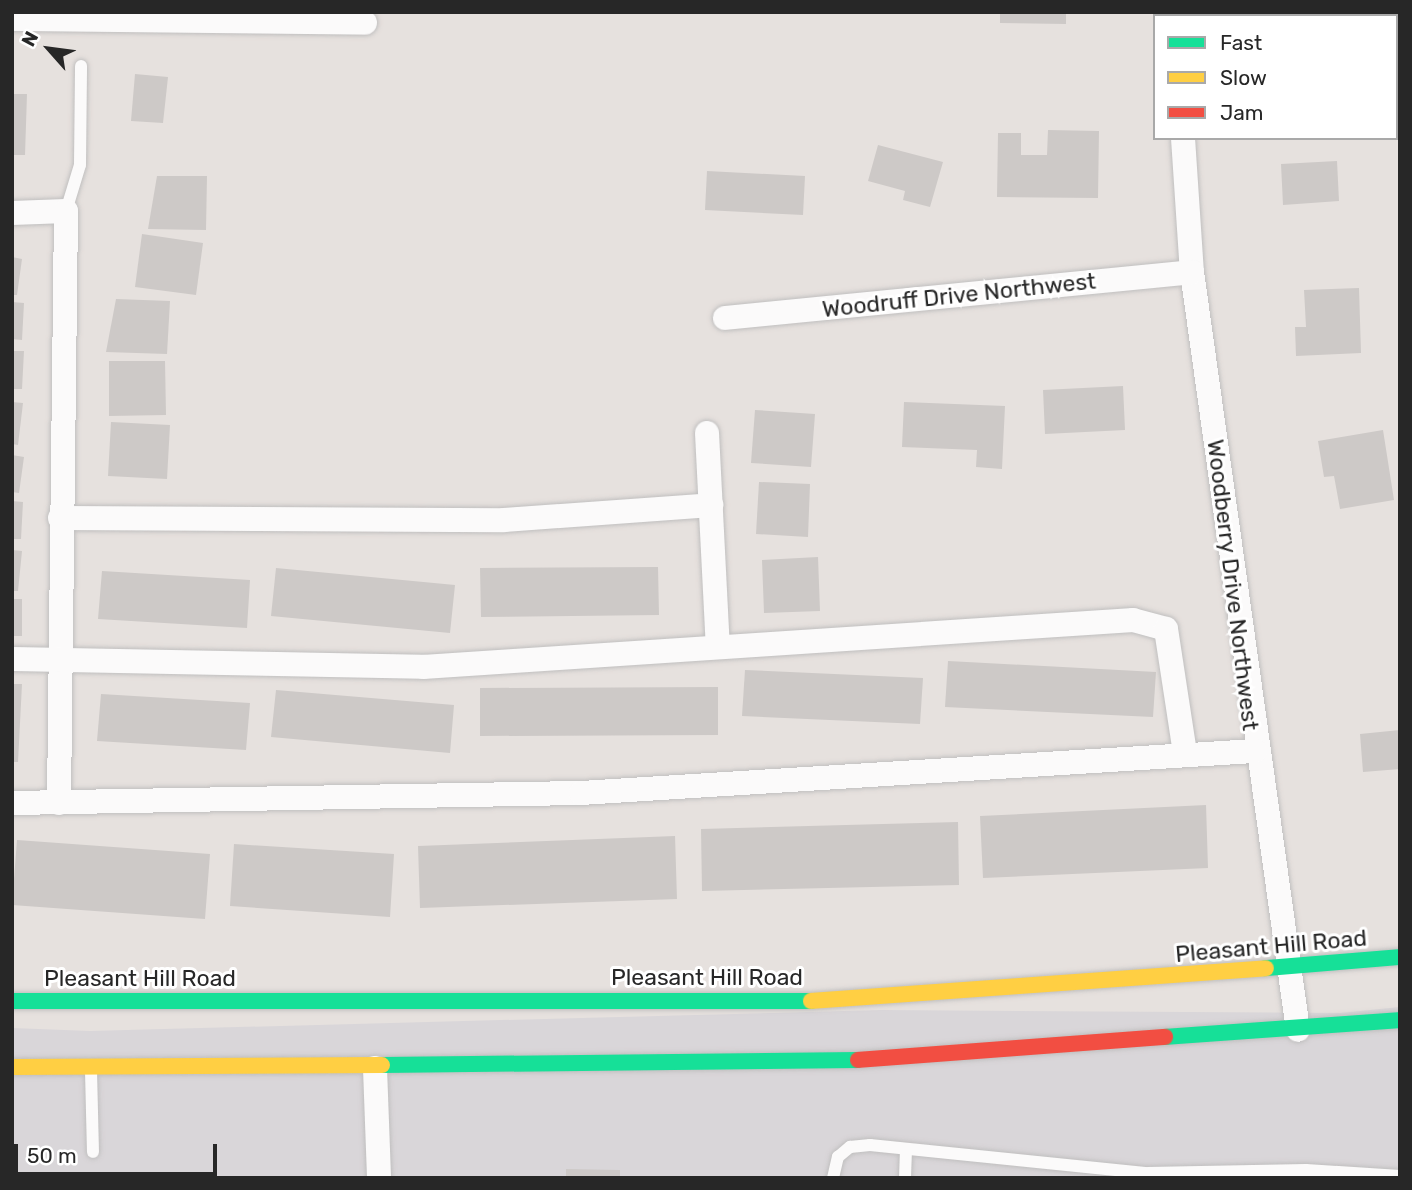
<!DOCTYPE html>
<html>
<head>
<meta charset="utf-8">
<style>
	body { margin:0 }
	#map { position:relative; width:1412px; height:1190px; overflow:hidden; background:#e6e1de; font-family:Rubik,sans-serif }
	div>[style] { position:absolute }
	.industrial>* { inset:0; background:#d9d6d9 }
	.building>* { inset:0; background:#cdc9c7 }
	.roads { filter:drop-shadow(0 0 2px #c0bfbf) drop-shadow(0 0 2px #c0bfbf) }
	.lane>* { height:12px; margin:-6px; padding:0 6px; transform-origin:6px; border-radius:6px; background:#fbfafa }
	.street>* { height:24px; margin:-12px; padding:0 12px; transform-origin:12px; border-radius:12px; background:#fbfafa }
	.fast>* { height:16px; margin:-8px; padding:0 8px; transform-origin:8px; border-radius:8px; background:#16e098 }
	.slow>* { height:16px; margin:-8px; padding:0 8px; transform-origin:8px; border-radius:8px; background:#ffcf43 }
	.jam>* { height:16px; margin:-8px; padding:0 8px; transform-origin:8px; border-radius:8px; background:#f24e42 }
	span { translate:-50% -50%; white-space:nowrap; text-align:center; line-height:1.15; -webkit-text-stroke:6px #fff; paint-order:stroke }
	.street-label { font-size:23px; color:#272727 }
	.frame { position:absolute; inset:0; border:14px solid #272727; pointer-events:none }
	.legend { position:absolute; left:1153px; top:14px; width:245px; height:126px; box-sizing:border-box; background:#fff; border:2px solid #a9a9a9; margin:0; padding:9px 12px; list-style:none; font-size:21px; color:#272727 }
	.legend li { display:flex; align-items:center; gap:14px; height:35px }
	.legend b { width:35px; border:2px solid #a9a9a9 }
	.north { position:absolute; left:14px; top:14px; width:70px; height:70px; -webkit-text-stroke:5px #fff; paint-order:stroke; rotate:298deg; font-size:19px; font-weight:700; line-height:28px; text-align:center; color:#272727 }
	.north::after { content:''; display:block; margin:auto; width:24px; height:32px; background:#272727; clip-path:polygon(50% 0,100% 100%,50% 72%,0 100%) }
	.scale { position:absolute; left:14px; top:1144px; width:203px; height:32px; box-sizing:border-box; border:4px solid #272727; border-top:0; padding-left:9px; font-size:21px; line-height:24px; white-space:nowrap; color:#272727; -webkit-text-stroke:5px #fff; paint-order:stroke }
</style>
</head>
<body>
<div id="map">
	<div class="industrial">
		<div style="clip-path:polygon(1400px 1007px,1400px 1178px,12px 1178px,12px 1028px,90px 1031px,882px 1010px,1340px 1013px)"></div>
	</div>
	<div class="building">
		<div style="clip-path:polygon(1000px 12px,1066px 12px,1066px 24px,1000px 23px)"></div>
		<div style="clip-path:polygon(135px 74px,168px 77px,163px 123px,131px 121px)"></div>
		<div style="clip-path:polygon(12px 94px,27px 94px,25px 155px,12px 155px)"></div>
		<div style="clip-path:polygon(1048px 130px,1099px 131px,1098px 198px,997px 197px,998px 133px,1021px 133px,1021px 155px,1047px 155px)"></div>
		<div style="clip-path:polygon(878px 145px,943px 162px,930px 207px,903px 200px,905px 191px,868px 181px)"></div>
		<div style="clip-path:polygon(1337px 161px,1339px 201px,1283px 205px,1281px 164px)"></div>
		<div style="clip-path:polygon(707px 171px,805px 176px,803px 215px,705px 210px)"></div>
		<div style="clip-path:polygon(157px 176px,207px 176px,206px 230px,148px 229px)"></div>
		<div style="clip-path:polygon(142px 234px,203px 243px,196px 295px,135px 287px)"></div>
		<div style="clip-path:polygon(12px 257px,22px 259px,17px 295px,12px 295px)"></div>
		<div style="clip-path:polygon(1359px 288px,1361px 353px,1296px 356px,1295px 327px,1306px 327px,1304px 290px)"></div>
		<div style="clip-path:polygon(116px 299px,170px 301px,167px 354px,106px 352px)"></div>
		<div style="clip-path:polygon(12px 302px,24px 303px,22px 340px,12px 339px)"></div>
		<div style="clip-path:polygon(12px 351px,24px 351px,22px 389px,12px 389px)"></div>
		<div style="clip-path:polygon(109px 361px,165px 361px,166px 415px,109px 416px)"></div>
		<div style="clip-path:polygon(1123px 386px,1125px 430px,1045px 434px,1043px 390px)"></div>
		<div style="clip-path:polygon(12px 402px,23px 403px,18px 445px,12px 444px)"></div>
		<div style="clip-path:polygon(904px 402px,1005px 406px,1002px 469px,976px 467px,977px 450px,902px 447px)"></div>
		<div style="clip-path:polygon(755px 410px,815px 414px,811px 467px,751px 463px)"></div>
		<div style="clip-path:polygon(111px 422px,170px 425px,167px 479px,108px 476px)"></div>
		<div style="clip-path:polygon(1383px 430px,1394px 500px,1340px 509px,1334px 476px,1324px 477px,1318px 441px)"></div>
		<div style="clip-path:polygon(12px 455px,24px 457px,19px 493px,12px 492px)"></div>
		<div style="clip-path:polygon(759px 482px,810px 484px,808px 537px,756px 534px)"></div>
		<div style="clip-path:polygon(12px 501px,23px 502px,21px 539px,12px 539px)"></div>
		<div style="clip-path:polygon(12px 550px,22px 551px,18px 591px,12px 591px)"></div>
		<div style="clip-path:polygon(818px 557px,820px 611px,764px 613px,762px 560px)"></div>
		<div style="clip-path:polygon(658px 567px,659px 615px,481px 617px,480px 568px)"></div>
		<div style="clip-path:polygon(276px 568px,455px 585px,450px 633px,271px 616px)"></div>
		<div style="clip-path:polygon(102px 571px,250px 580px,247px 628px,98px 619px)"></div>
		<div style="clip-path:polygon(12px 599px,22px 599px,22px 636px,12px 636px)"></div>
		<div style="clip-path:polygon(948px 661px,1156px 672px,1153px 717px,945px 707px)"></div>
		<div style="clip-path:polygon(745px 670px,923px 678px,920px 724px,742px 716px)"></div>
		<div style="clip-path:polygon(12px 684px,22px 684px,18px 762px,12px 762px)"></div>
		<div style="clip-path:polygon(718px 687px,718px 735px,480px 736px,480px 688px)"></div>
		<div style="clip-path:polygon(276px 690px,454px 705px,450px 753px,271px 737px)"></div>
		<div style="clip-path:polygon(101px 694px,250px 703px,246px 750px,97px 741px)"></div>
		<div style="clip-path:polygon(1400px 730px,1400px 769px,1363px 772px,1360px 734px)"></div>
		<div style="clip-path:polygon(1206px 805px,1208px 868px,983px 878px,980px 816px)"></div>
		<div style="clip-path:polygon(958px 822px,959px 885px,702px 891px,701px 829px)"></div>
		<div style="clip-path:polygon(675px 836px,677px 899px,420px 908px,418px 846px)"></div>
		<div style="clip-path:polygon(17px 840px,210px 854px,205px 919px,12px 905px)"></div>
		<div style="clip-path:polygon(234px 844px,394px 854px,390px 917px,230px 906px)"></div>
		<div style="clip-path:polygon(566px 1169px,620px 1170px,620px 1178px,566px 1178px)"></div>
	</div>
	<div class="roads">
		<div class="lane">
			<div style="left:66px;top:211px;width:48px;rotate:-73.1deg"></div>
			<div style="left:80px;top:165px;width:99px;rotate:-89.4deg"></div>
			<div style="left:91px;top:1071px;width:81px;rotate:88.6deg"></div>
			<div style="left:833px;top:1178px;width:22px;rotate:-77deg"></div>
			<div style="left:838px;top:1157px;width:16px;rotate:-40deg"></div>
			<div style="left:850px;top:1147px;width:20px;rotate:-6deg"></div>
			<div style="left:870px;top:1145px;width:279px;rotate:5.8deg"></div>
			<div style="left:1148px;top:1173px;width:158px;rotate:-1.1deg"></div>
			<div style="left:1306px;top:1170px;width:94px;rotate:3.7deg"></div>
			<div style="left:905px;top:1178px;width:28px;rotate:-88deg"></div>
		</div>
		<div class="street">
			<div style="left:1175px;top:12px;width:4px;rotate:90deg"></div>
			<div style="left:12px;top:19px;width:353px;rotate:0.6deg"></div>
			<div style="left:1183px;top:138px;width:134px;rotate:86.2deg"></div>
			<div style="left:1192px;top:272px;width:765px;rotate:82.04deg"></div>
			<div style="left:12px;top:213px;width:54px;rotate:-2.1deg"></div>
			<div style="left:66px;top:211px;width:592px;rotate:90.68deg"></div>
			<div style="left:725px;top:318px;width:469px;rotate:-5.6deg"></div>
			<div style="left:707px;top:433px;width:214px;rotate:87.1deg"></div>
			<div style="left:60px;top:518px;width:444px;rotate:0.3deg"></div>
			<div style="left:504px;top:520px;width:208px;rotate:-4.1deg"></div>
			<div style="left:12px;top:659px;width:411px;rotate:1.1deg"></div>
			<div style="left:423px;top:667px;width:712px;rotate:-3.79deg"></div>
			<div style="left:1133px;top:620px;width:34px;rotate:15deg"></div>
			<div style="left:1166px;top:629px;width:125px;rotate:81.3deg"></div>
			<div style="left:12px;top:803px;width:569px;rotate:-1.01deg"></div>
			<div style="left:581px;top:793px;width:675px;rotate:-3.57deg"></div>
			<div style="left:375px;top:1068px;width:110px;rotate:87.9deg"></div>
		</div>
		<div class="fast">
			<div style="left:1266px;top:968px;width:134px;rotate:-4.7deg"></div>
			<div style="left:12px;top:1001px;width:799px"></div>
			<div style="left:1165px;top:1037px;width:236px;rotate:-4.1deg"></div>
			<div style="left:382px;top:1065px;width:476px;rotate:-0.6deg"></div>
		</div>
		<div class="slow">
			<div style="left:811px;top:1001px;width:456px;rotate:-4.1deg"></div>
			<div style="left:12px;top:1067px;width:370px;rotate:-0.3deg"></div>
		</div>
		<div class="jam">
			<div style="left:858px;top:1060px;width:308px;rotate:-4.3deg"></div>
		</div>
	</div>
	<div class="street-label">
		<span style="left:959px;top:295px;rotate:-6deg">Woodruff Drive Northwest</span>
		<span style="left:1233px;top:585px;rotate:83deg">Woodberry Drive Northwest</span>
		<span style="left:1271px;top:946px;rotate:-5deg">Pleasant Hill Road</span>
		<span style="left:707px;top:977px">Pleasant Hill Road</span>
		<span style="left:140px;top:978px">Pleasant Hill Road</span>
	</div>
	<div class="frame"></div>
	<ul class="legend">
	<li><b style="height:9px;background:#16e098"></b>Fast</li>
	<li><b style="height:9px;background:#ffcf43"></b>Slow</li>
	<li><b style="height:9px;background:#f24e42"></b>Jam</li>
	</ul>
	<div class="north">N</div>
	<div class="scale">50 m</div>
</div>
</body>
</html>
